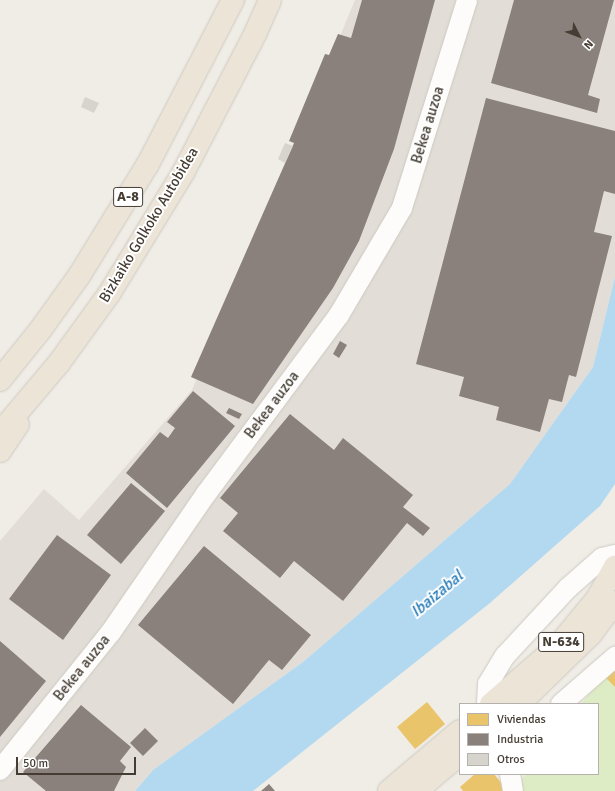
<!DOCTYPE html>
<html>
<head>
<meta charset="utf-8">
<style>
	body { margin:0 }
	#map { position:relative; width:615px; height:791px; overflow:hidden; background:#f0ede6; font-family:Signika,sans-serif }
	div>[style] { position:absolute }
	.industrial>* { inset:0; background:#e2ded7 }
	.green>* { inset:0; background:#ddecc4 }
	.water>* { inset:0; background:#b3d9f0 }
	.homes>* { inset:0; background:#e9c46a }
	.industry>* { inset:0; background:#8a817c }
	.building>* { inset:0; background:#d7d4cd }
	.roads { filter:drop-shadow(0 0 1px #ccc9c2) drop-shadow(0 0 1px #ccc9c2) }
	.minor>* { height:20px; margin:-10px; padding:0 10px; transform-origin:10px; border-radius:10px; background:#fdfcfb }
	.highway>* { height:22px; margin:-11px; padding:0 11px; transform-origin:11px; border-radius:11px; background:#ece4d7 }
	span { translate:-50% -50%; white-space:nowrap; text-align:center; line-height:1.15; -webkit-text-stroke:4px #fff; paint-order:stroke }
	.shield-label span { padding:1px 3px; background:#fff; border:1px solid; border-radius:3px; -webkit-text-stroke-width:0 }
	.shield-label { font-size:14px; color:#453d33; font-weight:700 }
	.street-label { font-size:15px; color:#453d33 }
	.water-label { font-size:16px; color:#257bb8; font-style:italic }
	.legend { position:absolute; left:459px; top:703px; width:140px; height:72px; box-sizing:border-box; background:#fff; border:1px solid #b5b1ad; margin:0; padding:5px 7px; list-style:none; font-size:12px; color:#453d33 }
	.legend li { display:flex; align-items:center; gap:8px; height:20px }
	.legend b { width:20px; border:1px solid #b5b1ad }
	.north { position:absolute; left:559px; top:16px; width:40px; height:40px; -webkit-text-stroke:3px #fff; paint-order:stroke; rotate:132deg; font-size:11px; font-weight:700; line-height:16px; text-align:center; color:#453d33 }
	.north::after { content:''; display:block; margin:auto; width:14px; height:18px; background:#453d33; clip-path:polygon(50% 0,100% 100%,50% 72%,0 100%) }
	.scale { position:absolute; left:16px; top:757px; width:120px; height:18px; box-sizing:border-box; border:2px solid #453d33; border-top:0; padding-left:5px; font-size:12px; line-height:14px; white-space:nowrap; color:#453d33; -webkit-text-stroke:3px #fff; paint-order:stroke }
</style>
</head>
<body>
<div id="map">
	<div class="industrial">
		<div style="clip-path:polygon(355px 0,615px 0,615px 277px,593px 367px,510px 484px,303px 662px,153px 770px,135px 791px,0 791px,0 541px,44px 489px,79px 520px,192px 390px)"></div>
	</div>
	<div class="green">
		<div style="clip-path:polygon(615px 662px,615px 791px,513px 791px,526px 774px,598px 774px,598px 704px,581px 704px)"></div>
	</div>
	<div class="water">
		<div style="clip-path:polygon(615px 277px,615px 484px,600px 506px,490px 603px,253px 791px,135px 791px,153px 770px,303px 662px,510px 484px,593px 367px)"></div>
	</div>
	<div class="homes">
		<div style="clip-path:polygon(615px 670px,615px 687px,606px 678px)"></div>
		<div style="clip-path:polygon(427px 702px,445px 724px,415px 749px,397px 727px)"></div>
		<div style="clip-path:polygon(475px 774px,494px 774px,508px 791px,463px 791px,460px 787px)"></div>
	</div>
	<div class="industry">
		<div style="clip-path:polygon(362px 0,435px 0,394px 149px,359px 241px,333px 288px,253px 404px,191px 377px,294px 143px,289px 141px,325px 54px,329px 55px,338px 34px,351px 38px)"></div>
		<div style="clip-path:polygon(514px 0,614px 0,588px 95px,600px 99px,597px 113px,491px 83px)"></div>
		<div style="clip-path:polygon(486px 98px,615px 131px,615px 194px,604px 191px,594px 232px,612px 236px,576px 377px,569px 375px,562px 402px,549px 399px,540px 432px,496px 420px,499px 407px,459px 396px,464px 377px,416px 364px)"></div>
		<div style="clip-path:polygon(340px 341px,347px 345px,339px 358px,333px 354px)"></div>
		<div style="clip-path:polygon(193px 391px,235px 426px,167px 508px,126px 473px,160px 432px,168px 438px,175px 428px,167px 422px)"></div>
		<div style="clip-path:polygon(229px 408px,242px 414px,239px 419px,226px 413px)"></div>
		<div style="clip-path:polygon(290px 414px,334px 450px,343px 438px,413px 495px,403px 507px,430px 528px,423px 536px,407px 523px,343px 601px,294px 561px,280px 578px,223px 531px,238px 513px,220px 498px)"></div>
		<div style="clip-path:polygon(131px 483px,165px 511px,121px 564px,87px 535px)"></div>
		<div style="clip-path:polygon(57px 535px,111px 575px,63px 640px,9px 599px)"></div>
		<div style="clip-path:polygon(204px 546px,311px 635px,282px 670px,269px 660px,233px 704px,138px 625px)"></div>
		<div style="clip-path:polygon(0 641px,46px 681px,0 737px)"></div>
		<div style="clip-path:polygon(81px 705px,131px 747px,120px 761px,126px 767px,114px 791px,46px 791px,23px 772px)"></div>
		<div style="clip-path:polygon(145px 728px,158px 741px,143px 756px,130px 743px)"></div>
		<div style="clip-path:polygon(269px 784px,275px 791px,261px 791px)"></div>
	</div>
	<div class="building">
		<div style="clip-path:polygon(85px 97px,99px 103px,94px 113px,81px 107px)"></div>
		<div style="clip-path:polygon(285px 143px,293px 146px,285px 163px,278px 159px)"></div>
	</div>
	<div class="roads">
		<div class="minor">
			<div style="left:487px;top:704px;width:20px;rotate:-87deg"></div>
			<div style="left:488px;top:684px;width:33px;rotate:-59deg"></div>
			<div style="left:505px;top:656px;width:93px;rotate:-47.2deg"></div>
			<div style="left:568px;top:588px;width:45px;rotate:-41.4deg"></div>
			<div style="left:602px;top:558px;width:13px;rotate:-13deg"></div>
			<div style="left:561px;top:704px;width:72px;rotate:-41deg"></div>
			<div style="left:0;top:770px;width:177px;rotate:-51.2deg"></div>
			<div style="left:111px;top:632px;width:168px;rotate:-55.5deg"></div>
			<div style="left:206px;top:494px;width:223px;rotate:-53.4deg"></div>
			<div style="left:339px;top:315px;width:124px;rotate:-59.5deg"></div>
			<div style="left:402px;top:208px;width:218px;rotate:-72.6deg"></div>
			<div style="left:510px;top:774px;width:17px;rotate:80deg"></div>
		</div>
		<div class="highway">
			<div style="left:0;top:380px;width:65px;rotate:-51.2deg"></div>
			<div style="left:41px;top:329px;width:65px;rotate:-54.4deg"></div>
			<div style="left:79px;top:276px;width:132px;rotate:-58.4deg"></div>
			<div style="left:148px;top:164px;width:185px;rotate:-62.6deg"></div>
			<div style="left:0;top:433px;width:92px;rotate:-49.9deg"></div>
			<div style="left:59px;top:363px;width:85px;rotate:-54.1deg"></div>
			<div style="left:109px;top:294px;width:142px;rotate:-58.6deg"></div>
			<div style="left:183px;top:173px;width:157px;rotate:-62.6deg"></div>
			<div style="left:255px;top:34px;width:37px;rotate:-66deg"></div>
			<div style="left:0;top:451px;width:32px;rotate:-56deg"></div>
			<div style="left:491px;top:704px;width:89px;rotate:-40.9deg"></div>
			<div style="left:558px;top:646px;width:61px;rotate:-50.3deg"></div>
			<div style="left:597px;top:599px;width:37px;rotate:-61deg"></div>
			<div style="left:519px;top:704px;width:99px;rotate:-44.2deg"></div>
			<div style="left:590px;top:635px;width:41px;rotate:-52.9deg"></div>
			<div style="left:389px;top:791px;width:93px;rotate:-40.2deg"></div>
			<div style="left:416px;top:791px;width:57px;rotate:-40.1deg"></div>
		</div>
	</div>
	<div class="shield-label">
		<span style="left:128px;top:197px">A-8</span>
		<span style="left:561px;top:642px">N-634</span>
	</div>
	<div class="street-label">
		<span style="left:428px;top:125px;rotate:-73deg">Bekea auzoa</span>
		<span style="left:149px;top:225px;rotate:-59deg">Bizkaiko Golkoko Autobidea</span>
		<span style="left:272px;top:405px;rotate:-53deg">Bekea auzoa</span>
		<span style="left:82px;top:668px;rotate:-51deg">Bekea auzoa</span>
	</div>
	<div class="water-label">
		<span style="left:437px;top:594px;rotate:-40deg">Ibaizabal</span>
	</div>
	<ul class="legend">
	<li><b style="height:11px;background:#e9c46a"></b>Viviendas</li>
	<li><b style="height:11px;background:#8a817c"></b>Industria</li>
	<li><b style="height:11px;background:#d7d4cd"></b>Otros</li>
	</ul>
	<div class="north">N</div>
	<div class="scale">50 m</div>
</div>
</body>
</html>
